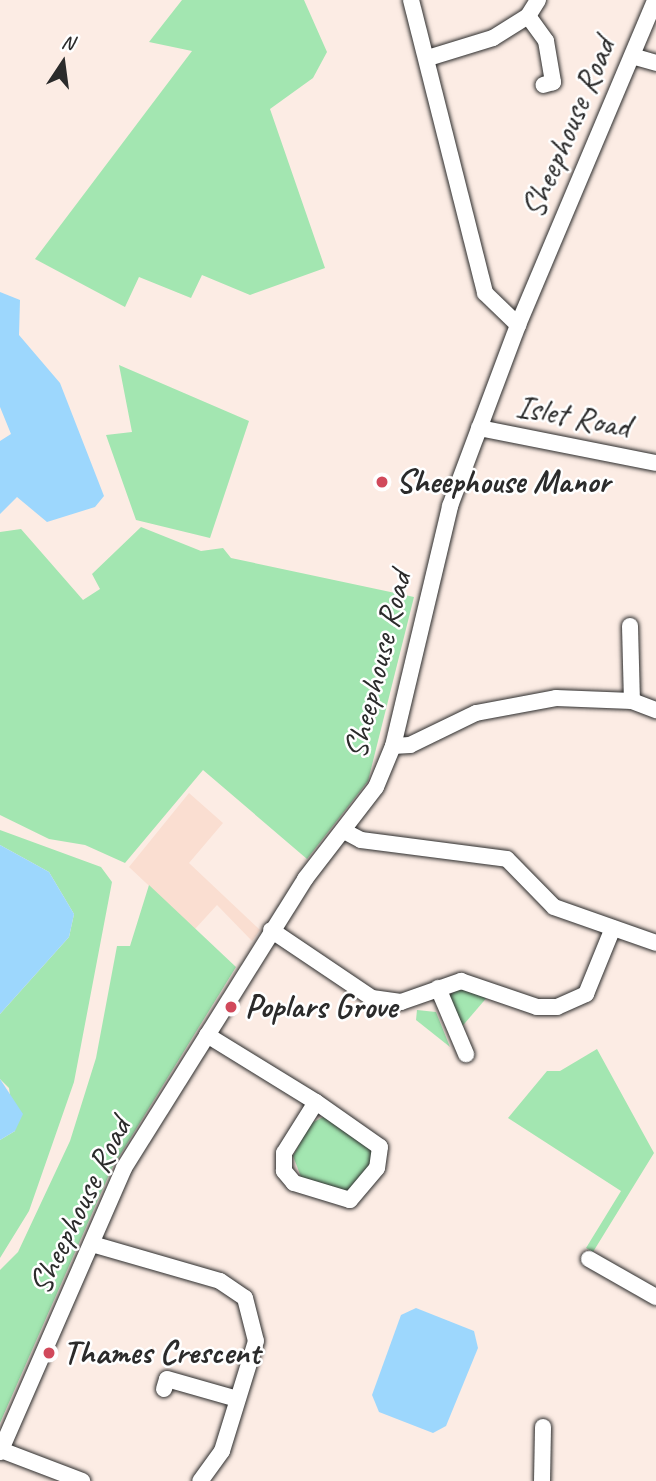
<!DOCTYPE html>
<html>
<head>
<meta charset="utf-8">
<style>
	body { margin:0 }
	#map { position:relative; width:656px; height:1481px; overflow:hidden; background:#fcece4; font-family:Caveat,sans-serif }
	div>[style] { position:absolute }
	.built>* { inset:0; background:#faded1 }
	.green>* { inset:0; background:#a3e6b1 }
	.water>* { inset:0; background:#9dd7fd }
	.roads { filter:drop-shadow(0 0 2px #2b2b2b) drop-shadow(0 0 2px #2b2b2b) }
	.minor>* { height:16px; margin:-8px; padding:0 8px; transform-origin:8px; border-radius:8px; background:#fff }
	.dots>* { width:19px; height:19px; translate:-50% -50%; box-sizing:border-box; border:4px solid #fff; border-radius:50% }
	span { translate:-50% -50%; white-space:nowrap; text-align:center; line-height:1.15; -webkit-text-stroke:5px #fff; paint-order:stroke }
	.street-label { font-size:33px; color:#2b2b2b }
	.poi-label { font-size:33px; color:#2b2b2b; font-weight:700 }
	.left { translate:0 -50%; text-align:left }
	.north { position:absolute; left:28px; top:28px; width:70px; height:70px; -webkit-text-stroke:5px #fff; paint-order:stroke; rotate:13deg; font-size:19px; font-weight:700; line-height:28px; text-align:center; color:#2b2b2b }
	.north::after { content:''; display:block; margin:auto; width:24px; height:32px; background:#2b2b2b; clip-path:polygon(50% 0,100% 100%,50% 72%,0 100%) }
</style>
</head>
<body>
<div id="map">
	<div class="built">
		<div style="clip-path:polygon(189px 793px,223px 823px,189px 863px,260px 930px,252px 941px,217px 905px,195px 929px,129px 867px)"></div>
	</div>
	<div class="green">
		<div style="clip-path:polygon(182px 0,304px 0,327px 52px,313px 78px,270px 109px,325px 268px,250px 295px,202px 275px,191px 298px,139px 277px,125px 307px,35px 259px,192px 51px,149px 42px)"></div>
		<div style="clip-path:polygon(119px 365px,249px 421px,210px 538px,136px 520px,106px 435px,132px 432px)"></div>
		<div style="clip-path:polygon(141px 527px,201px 551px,223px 548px,231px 558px,414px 597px,368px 781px,307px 859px,203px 770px,125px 863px,85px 845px,49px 839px,0 815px,0 532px,21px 529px,83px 600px,100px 589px,92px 574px)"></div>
		<div style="clip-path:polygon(0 830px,101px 867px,112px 882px,74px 1082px,29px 1211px,0 1258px,0 1140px,15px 1131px,9px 1088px,0 1079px,0 1014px,69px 937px,74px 914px,49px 872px,0 845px)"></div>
		<div style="clip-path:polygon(149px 885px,236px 967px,112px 1168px,0 1423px,0 1270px,18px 1252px,70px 1141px,96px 1058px,117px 946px,130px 946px)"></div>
		<div style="clip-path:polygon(461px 987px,489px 995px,459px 1030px,447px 997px)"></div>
		<div style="clip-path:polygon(417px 1010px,436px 1012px,450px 1047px,416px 1020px)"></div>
		<div style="clip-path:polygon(597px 1049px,654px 1153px,593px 1252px,586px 1248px,621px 1191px,508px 1118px,547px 1071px,560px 1071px)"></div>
		<div style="clip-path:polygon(325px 1116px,371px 1146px,375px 1157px,356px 1188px,342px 1193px,301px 1177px,293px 1156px,310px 1124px)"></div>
	</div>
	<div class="water">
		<div style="clip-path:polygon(0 292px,20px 300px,19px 335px,60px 383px,104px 496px,95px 507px,47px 522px,17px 497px,0 514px,0 441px,11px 434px,0 407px)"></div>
		<div style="clip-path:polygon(0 845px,49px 872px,74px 914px,69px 937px,0 1014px)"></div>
		<div style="clip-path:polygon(0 1079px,23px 1114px,15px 1131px,0 1140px)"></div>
		<div style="clip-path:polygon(416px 1308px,474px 1331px,478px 1348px,446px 1426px,433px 1433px,379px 1412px,372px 1395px,401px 1315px)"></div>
	</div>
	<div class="roads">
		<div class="minor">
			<div style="left:411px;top:0;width:302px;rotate:75.8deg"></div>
			<div style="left:485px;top:293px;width:46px;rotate:44.1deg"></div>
			<div style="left:528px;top:16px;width:31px;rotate:54deg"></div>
			<div style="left:546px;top:41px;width:42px;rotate:80.3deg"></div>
			<div style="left:553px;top:82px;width:10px;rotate:163deg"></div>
			<div style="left:632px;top:56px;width:25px;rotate:16deg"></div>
			<div style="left:428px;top:58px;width:68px;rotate:-17.1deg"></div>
			<div style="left:493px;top:38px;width:41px;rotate:-32.2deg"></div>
			<div style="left:528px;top:16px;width:19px;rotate:-58deg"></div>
			<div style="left:479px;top:428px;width:180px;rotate:11.2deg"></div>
			<div style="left:630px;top:626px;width:75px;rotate:88.5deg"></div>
			<div style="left:393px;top:746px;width:17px;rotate:-3deg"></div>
			<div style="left:410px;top:745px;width:73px;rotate:-25.9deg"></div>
			<div style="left:476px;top:713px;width:81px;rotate:-10.6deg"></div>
			<div style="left:556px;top:698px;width:76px;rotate:2.3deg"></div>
			<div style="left:632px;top:701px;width:26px;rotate:21deg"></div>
			<div style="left:344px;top:831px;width:19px;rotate:28deg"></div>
			<div style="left:361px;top:840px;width:147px;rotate:7.4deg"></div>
			<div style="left:507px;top:859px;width:67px;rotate:45.6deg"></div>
			<div style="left:554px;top:907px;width:108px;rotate:19.4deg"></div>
			<div style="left:271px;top:930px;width:122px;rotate:34deg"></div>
			<div style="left:372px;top:998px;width:29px;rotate:8deg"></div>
			<div style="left:401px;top:1002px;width:64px;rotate:-19.3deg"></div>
			<div style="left:461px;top:981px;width:80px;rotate:18.9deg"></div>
			<div style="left:537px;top:1007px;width:20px"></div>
			<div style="left:557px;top:1007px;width:32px;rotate:-24deg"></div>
			<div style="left:586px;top:994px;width:71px;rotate:-67.8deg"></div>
			<div style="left:438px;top:988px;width:72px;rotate:67deg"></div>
			<div style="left:207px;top:1035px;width:128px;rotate:31.6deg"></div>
			<div style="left:316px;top:1102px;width:78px;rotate:35.1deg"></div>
			<div style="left:380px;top:1147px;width:21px;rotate:98deg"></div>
			<div style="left:377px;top:1168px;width:42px;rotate:130.2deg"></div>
			<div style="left:350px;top:1200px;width:59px;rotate:-163.1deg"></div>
			<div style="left:294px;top:1183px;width:16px;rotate:-130deg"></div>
			<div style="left:284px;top:1171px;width:18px;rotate:-90deg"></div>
			<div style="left:284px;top:1153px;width:60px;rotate:-57.9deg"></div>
			<div style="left:92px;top:1244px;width:133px;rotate:16.1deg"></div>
			<div style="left:220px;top:1281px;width:30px;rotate:34deg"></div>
			<div style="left:245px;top:1298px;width:44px;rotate:75.7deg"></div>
			<div style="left:256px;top:1341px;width:115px;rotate:107.2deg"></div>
			<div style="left:222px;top:1451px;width:37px;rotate:126deg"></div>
			<div style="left:589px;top:1259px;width:77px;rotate:29.6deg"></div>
			<div style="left:164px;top:1389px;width:10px;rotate:-73deg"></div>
			<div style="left:167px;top:1379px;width:73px;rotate:15.9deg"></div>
			<div style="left:1px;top:1450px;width:87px;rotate:20.9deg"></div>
			<div style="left:0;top:1452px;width:310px;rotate:-66.4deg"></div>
			<div style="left:124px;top:1168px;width:341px;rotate:-57.9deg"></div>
			<div style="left:305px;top:879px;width:116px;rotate:-52.3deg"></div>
			<div style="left:376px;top:787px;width:44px;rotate:-67.5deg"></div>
			<div style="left:393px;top:746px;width:247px;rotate:-76.6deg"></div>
			<div style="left:450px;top:506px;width:193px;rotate:-69.4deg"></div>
			<div style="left:518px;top:325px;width:353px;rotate:-67.1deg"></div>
			<div style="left:542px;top:1481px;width:54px;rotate:-88.9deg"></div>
		</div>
	</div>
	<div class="dots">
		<div style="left:382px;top:482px;background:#d1495b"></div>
		<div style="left:231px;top:1007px;background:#d1495b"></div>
		<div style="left:49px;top:1353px;background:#d1495b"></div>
	</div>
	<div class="street-label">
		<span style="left:569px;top:128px;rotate:-67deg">Sheephouse Road</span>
		<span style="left:573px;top:417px;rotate:11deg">Islet Road</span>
		<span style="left:378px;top:665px;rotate:-76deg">Sheephouse Road</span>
		<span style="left:80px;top:1206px;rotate:-64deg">Sheephouse Road</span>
	</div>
	<div class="poi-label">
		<span class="left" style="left:396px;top:482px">Sheephouse Manor</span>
		<span class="left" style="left:245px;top:1007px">Poplars Grove</span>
		<span class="left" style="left:63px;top:1353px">Thames Crescent</span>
	</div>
	<div class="north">N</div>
</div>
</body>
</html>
